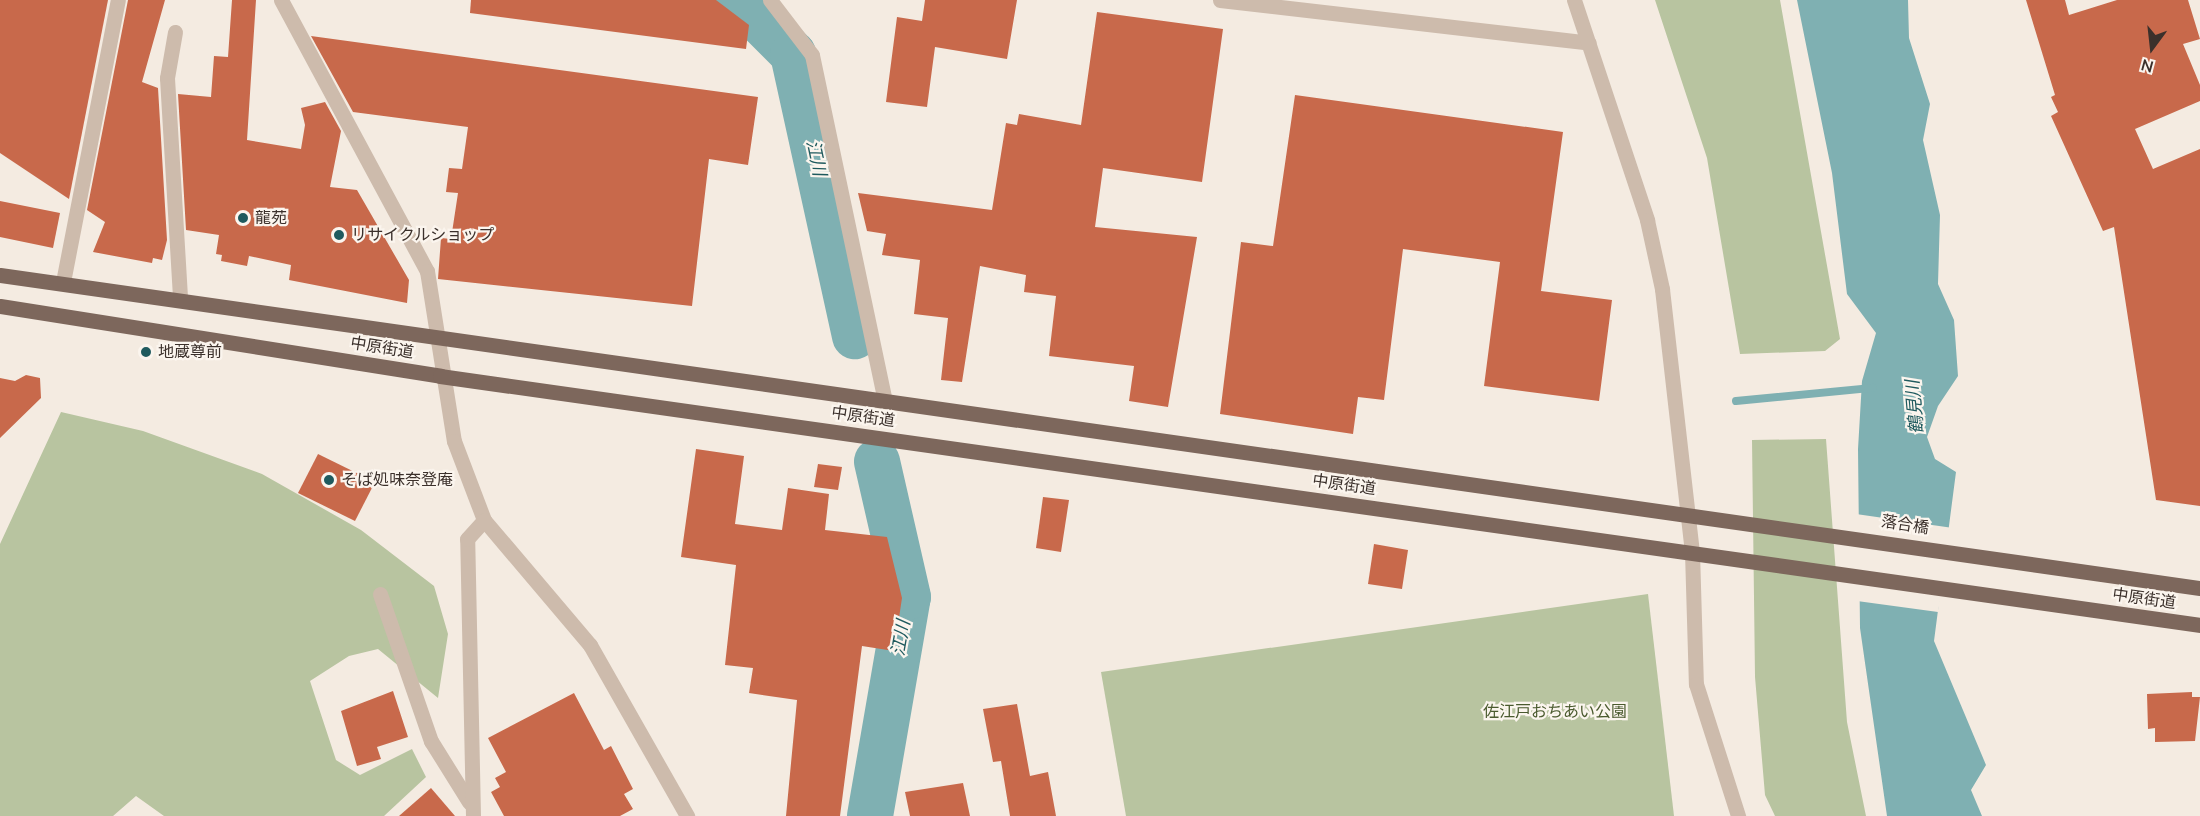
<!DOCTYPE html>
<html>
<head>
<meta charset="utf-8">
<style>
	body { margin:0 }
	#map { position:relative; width:2200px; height:816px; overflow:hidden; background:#f4ebe1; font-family:"Nunito Sans","Noto Sans JP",sans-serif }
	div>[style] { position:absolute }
	.green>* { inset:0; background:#b8c4a0 }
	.water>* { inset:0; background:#7fb0b2 }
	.pier>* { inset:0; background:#f4ebe1 }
	.stream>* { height:8px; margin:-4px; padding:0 4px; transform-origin:4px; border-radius:4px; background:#7fb0b2 }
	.river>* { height:46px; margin:-23px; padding:0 23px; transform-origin:23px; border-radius:23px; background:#7fb0b2 }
	.building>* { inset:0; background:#c8694b }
	.minor>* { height:15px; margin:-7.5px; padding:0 7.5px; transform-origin:7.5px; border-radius:7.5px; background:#cdbbac }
	.major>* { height:15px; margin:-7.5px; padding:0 7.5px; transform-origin:7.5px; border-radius:7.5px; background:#7d675c }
	.dots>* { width:16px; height:16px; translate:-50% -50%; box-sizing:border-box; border:3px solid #fbf5ee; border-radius:50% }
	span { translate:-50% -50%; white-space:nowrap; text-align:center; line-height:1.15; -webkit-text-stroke:4.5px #fbf5ee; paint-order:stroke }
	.poi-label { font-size:16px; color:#3b302b }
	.left { translate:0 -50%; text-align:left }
	.street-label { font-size:16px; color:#3b302b }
	.park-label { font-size:16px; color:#4a5a2e }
	.water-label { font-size:18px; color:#1f5a5e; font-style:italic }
	.north { position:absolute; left:2122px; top:18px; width:60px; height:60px; -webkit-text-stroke:4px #fbf5ee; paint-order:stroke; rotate:195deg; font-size:16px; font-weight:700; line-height:24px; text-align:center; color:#3b302b }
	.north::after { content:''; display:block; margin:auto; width:21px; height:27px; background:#3b302b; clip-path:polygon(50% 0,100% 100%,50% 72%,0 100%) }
</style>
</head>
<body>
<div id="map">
	<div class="green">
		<div style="clip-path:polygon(1655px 0,1780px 0,1840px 339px,1825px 351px,1740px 354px,1707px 158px)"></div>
		<div style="clip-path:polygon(61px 412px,143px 431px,262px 474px,361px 530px,434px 586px,448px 634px,438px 698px,378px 649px,349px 656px,310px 681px,336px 760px,360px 775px,412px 749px,426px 777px,384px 816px,164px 816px,136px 796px,113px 816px,0 816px,0 544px)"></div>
		<div style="clip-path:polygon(1826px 439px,1847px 722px,1866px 816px,1775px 816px,1765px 795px,1755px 677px,1752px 440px)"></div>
		<div style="clip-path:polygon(1648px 594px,1674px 816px,1126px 816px,1101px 672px)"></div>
	</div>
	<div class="water">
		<div style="clip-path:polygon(1797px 0,1908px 0,1909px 38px,1930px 104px,1923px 140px,1940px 215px,1938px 284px,1954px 320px,1958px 376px,1938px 406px,1927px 437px,1935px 459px,1956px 472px,1934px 641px,1986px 765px,1971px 790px,1982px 816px,1887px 816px,1860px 628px,1858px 449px,1862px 381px,1876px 333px,1847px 294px,1832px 173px)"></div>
	</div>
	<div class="pier">
		<div style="clip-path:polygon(1856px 514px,1953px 528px,1938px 612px,1857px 601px)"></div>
	</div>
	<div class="stream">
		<div style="left:1736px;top:401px;width:137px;rotate:-5.5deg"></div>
	</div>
	<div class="river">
		<div style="left:739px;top:0;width:76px;rotate:45deg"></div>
		<div style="left:793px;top:54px;width:289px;rotate:77.6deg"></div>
		<div style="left:870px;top:816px;width:222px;rotate:-80.2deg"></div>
		<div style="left:908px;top:597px;width:139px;rotate:-102.9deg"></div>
	</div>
	<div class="building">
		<div style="clip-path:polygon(0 0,108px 0,69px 199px,0 153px)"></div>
		<div style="clip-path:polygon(128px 0,165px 0,142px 82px,158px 88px,167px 240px,162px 260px,153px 258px,152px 263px,93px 252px,105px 222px,87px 210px)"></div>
		<div style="clip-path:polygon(232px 0,256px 0,247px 140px,301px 149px,305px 125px,301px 108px,325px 102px,341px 131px,330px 187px,357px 190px,409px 280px,407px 303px,289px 280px,291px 265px,249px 256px,247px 266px,221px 261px,222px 255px,216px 254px,219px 235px,186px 230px,178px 94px,211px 97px,214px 56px,228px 57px)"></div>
		<div style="clip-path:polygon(471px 0,716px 0,749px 25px,746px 49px,470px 13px)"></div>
		<div style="clip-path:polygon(925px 0,1017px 0,1007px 59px,935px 47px,927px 107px,886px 102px,897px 17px,922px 21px)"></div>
		<div style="clip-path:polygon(2026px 0,2065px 0,2069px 15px,2117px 0,2188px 0,2200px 39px,2183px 44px,2200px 85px,2200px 101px,2135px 129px,2153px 169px,2200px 149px,2200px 506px,2156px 500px,2114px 227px,2103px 231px,2051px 116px,2058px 112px,2051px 97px,2055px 95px)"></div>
		<div style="clip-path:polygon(1097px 12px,1223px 29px,1202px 182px,1103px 168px,1095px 227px,1197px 237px,1168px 407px,1129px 401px,1134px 366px,1049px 356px,1056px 296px,1024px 292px,1026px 275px,980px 266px,962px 382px,941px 380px,948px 318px,914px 314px,920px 260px,882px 255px,886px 234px,867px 231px,858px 193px,992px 210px,1006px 123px,1017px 125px,1019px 114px,1081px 125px)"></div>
		<div style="clip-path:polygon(311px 36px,758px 97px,748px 165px,709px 159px,692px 306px,438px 279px,441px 238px,451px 239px,458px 193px,446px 192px,449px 168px,462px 169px,468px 127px,353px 112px)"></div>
		<div style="clip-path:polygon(1295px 95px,1563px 132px,1541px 291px,1612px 300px,1599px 401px,1484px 386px,1500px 262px,1403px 249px,1384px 400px,1358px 397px,1353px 434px,1220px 414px,1241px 242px,1273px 246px)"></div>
		<div style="clip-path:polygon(0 201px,60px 213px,53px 248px,0 237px)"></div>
		<div style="clip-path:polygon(26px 375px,40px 378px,41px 398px,0 438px,0 378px,15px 381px)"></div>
		<div style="clip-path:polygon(696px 449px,744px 456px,735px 524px,782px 530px,788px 488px,829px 494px,825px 530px,887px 537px,902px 598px,894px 651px,862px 646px,840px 816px,786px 816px,797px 700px,749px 693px,753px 668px,725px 665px,736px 565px,681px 557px)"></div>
		<div style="clip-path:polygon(318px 454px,375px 482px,355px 521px,298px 493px)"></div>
		<div style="clip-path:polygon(818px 464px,842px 467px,838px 490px,814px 487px)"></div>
		<div style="clip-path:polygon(1043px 497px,1069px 500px,1061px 552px,1036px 548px)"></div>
		<div style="clip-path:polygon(1374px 544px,1408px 550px,1402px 589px,1368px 584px)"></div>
		<div style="clip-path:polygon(393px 691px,408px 737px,377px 747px,381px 759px,357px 766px,341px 711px)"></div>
		<div style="clip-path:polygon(2192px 692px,2192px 697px,2200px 697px,2195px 741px,2155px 742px,2155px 728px,2148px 729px,2147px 694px)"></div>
		<div style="clip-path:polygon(574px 693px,604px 750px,611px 746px,633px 789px,624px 794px,633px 809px,620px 816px,504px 816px,491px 792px,500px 787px,495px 778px,506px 772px,488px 738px)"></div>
		<div style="clip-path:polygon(1017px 704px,1030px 776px,1048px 772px,1056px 816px,1010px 816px,1001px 761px,993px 762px,983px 709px)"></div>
		<div style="clip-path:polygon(963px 783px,970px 816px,910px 816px,905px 792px)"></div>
		<div style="clip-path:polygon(431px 788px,455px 816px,399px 816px)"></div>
	</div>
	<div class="minor">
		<div style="left:281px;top:0;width:308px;rotate:61.7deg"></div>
		<div style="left:427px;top:271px;width:172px;rotate:81deg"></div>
		<div style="left:454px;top:441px;width:85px;rotate:69.2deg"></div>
		<div style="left:484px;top:520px;width:164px;rotate:49.7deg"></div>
		<div style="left:590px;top:645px;width:197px;rotate:60.4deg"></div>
		<div style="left:770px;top:0;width:69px;rotate:52.6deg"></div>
		<div style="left:812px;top:55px;width:350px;rotate:78.1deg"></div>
		<div style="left:1220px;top:0;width:371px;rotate:6.6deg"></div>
		<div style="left:1574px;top:0;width:232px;rotate:71.6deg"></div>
		<div style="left:1647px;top:220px;width:71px;rotate:77.7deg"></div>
		<div style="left:1662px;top:289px;width:265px;rotate:83.5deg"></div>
		<div style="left:1692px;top:552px;width:132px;rotate:88.3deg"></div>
		<div style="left:1696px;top:684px;width:139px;rotate:72.3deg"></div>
		<div style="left:175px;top:32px;width:47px;rotate:99.9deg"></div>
		<div style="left:167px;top:78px;width:220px;rotate:86.6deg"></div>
		<div style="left:63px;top:282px;width:287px;rotate:-79deg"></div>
		<div style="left:380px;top:594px;width:156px;rotate:70.9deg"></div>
		<div style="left:431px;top:741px;width:72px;rotate:58.1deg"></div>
		<div style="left:473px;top:816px;width:277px;rotate:-91.2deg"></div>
		<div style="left:467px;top:539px;width:25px;rotate:-48deg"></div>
	</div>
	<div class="major">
		<div style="left:0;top:275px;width:2222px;rotate:8.1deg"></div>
		<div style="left:0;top:306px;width:446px;rotate:9deg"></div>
		<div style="left:440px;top:376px;width:1778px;rotate:8.05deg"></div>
	</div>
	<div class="dots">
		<div style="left:243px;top:218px;background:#1f5a5e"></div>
		<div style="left:339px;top:235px;background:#1f5a5e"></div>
		<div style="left:146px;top:352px;background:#1f5a5e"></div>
		<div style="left:329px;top:480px;background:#1f5a5e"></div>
	</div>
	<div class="poi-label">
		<span class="left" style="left:255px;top:218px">龍苑</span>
		<span class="left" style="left:351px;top:235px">リサイクルショップ</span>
		<span class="left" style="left:158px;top:352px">地蔵尊前</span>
		<span class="left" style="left:341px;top:480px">そば処味奈登庵</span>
	</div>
	<div class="street-label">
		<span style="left:382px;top:348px;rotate:9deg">中原街道</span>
		<span style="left:863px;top:417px;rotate:8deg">中原街道</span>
		<span style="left:1344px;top:485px;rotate:8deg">中原街道</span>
		<span style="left:1905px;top:525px;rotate:9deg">落合橋</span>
		<span style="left:2144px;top:599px;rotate:8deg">中原街道</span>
	</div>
	<div class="park-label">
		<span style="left:1555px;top:712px">佐江戸おちあい公園</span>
	</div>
	<div class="water-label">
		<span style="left:816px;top:158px;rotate:78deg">江川</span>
		<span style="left:1915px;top:407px;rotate:-95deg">鶴見川</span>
		<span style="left:901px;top:638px;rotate:-80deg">江川</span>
	</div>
	<div class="north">N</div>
</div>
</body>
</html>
